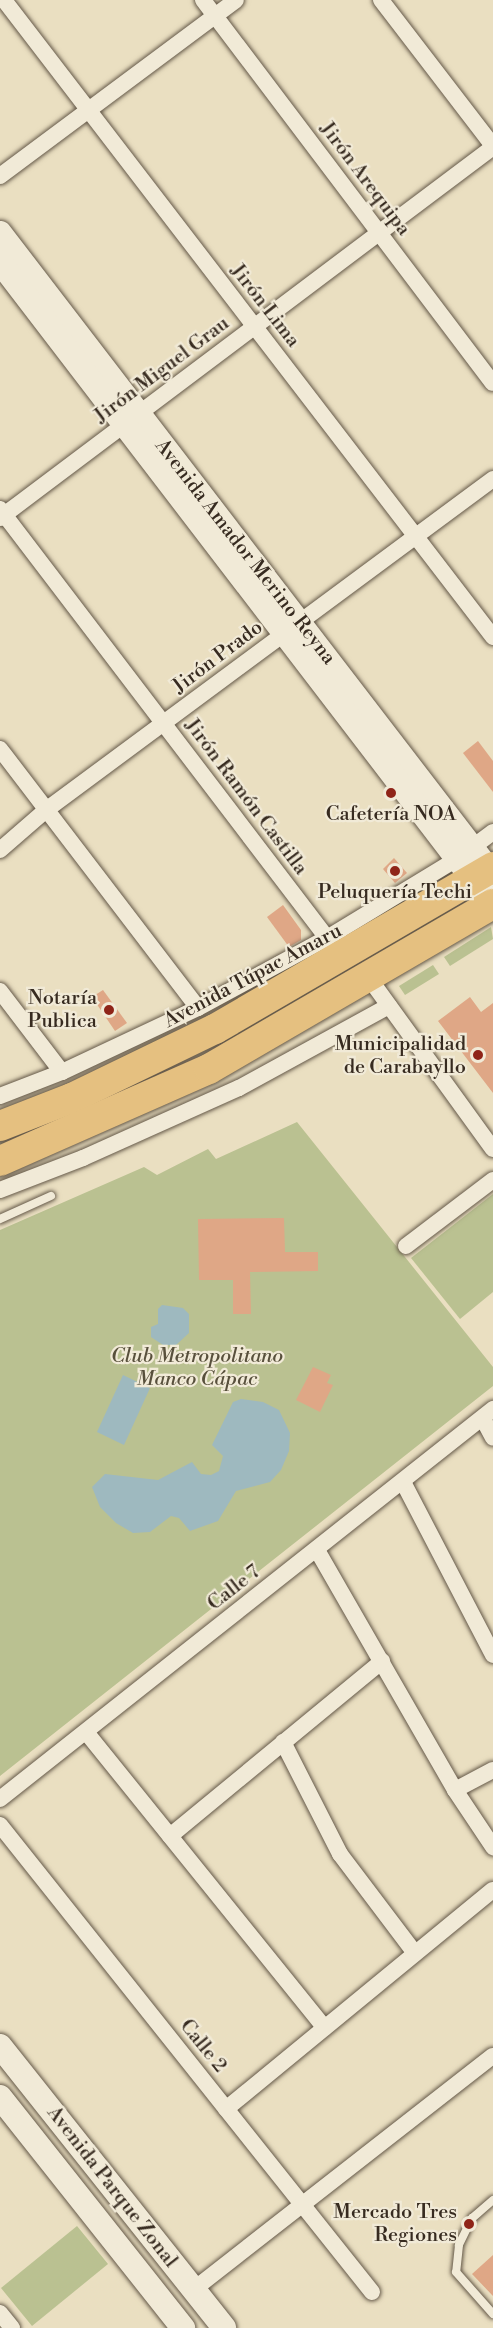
<!DOCTYPE html>
<html>
<head>
<meta charset="utf-8">
<style>
	body { margin:0 }
	#map { position:relative; width:493px; height:2328px; overflow:hidden; background:#eadfc1; font-family:"Libre Bodoni",serif }
	div>[style] { position:absolute }
	.green>* { inset:0; background:#bac191 }
	.water>* { inset:0; background:#9eb9bf }
	.building>* { inset:0; background:#dfa786 }
	.roads { filter:drop-shadow(0 0 2px #645848) drop-shadow(0 0 2px #645848) }
	.lane>* { height:8px; margin:-4px; padding:0 4px; transform-origin:4px; border-radius:4px; background:#f1ead7 }
	.street>* { height:16px; margin:-8px; padding:0 8px; transform-origin:8px; border-radius:8px; background:#f1ead7 }
	.secondary>* { height:24px; margin:-12px; padding:0 12px; transform-origin:12px; border-radius:12px; background:#f1ead7 }
	.highway>* { height:30px; margin:-15px; padding:0 15px; transform-origin:15px; border-radius:15px; background:#e5c080 }
	.dots>* { width:16px; height:16px; translate:-50% -50%; box-sizing:border-box; border:3px solid #f1ead7; border-radius:50% }
	span { translate:-50% -50%; white-space:nowrap; text-align:center; line-height:1.15; -webkit-text-stroke:4.5px #f1ead7; paint-order:stroke }
	.street-label { font-size:20px; color:#372b20 }
	.poi-label { font-size:20px; color:#372b20 }
	.right { translate:-100% -50%; text-align:right }
	.park-label { font-size:20px; color:#58503c; font-style:italic }
</style>
</head>
<body>
<div id="map">
	<div class="green">
		<div style="clip-path:polygon(491px 927px,493px 939px,450px 966px,444px 957px)"></div>
		<div style="clip-path:polygon(433px 965px,439px 974px,405px 995px,399px 986px)"></div>
		<div style="clip-path:polygon(297px 1122px,493px 1367px,493px 1386px,0 1776px,0 1230px,144px 1167px,157px 1175px,208px 1149px,216px 1159px)"></div>
		<div style="clip-path:polygon(493px 1194px,493px 1292px,460px 1319px,411px 1258px)"></div>
		<div style="clip-path:polygon(77px 2226px,108px 2264px,32px 2326px,1px 2288px)"></div>
	</div>
	<div class="water">
		<div style="clip-path:polygon(162px 1305px,183px 1308px,189px 1314px,189px 1333px,176px 1345px,163px 1345px,151px 1337px,151px 1327px,158px 1324px,158px 1309px)"></div>
		<div style="clip-path:polygon(123px 1375px,150px 1388px,124px 1445px,97px 1432px)"></div>
		<div style="clip-path:polygon(241px 1399px,263px 1402px,279px 1410px,290px 1433px,289px 1451px,281px 1470px,270px 1482px,236px 1491px,218px 1521px,190px 1531px,179px 1518px,171px 1516px,150px 1532px,133px 1533px,116px 1523px,100px 1507px,92px 1487px,105px 1474px,158px 1480px,192px 1462px,201px 1474px,211px 1475px,219px 1471px,223px 1456px,212px 1445px,233px 1402px)"></div>
	</div>
	<div class="building">
		<div style="clip-path:polygon(478px 741px,493px 761px,493px 792px,463px 753px)"></div>
		<div style="clip-path:polygon(394px 858px,407px 873px,395px 883px,383px 869px)"></div>
		<div style="clip-path:polygon(283px 905px,301px 930px,301px 940px,289px 947px,267px 917px)"></div>
		<div style="clip-path:polygon(103px 990px,127px 1023px,115px 1031px,92px 997px)"></div>
		<div style="clip-path:polygon(470px 997px,481px 1012px,493px 1003px,493px 1093px,438px 1021px)"></div>
		<div style="clip-path:polygon(284px 1218px,285px 1252px,318px 1252px,318px 1271px,250px 1272px,251px 1314px,233px 1314px,233px 1280px,199px 1280px,198px 1219px)"></div>
		<div style="clip-path:polygon(313px 1367px,331px 1375px,327px 1383px,333px 1385px,320px 1412px,296px 1400px)"></div>
		<div style="clip-path:polygon(493px 2255px,493px 2296px,472px 2274px)"></div>
	</div>
	<div class="roads">
		<div class="lane">
			<div style="left:0;top:1219px;width:56px;rotate:-24.3deg"></div>
			<div style="left:493px;top:2200px;width:28px;rotate:139deg"></div>
			<div style="left:472px;top:2218px;width:30px;rotate:116deg"></div>
			<div style="left:459px;top:2245px;width:27px;rotate:96deg"></div>
			<div style="left:456px;top:2272px;width:56px;rotate:48.6deg"></div>
		</div>
		<div class="street">
			<div style="left:4px;top:0;width:803px;rotate:52.49deg"></div>
			<div style="left:203px;top:0;width:480px;rotate:52.9deg"></div>
			<div style="left:381px;top:0;width:184px;rotate:52.5deg"></div>
			<div style="left:0;top:176px;width:294px;rotate:-36.7deg"></div>
			<div style="left:0;top:509px;width:539px;rotate:52.68deg"></div>
			<div style="left:0;top:518px;width:617px;rotate:-36.96deg"></div>
			<div style="left:0;top:749px;width:326px;rotate:52.6deg"></div>
			<div style="left:0;top:850px;width:61px;rotate:-41deg"></div>
			<div style="left:46px;top:810px;width:556px;rotate:-36.52deg"></div>
			<div style="left:369px;top:978px;width:211px;rotate:54.1deg"></div>
			<div style="left:0;top:991px;width:102px;rotate:52.6deg"></div>
			<div style="left:0;top:1096px;width:66px;rotate:-21.2deg"></div>
			<div style="left:62px;top:1072px;width:150px;rotate:-25.2deg"></div>
			<div style="left:198px;top:1008px;width:147px;rotate:-28.5deg"></div>
			<div style="left:327px;top:938px;width:152px;rotate:-31.3deg"></div>
			<div style="left:457px;top:859px;width:45px;rotate:-36.9deg"></div>
			<div style="left:0;top:1190px;width:89px;rotate:-21.1deg"></div>
			<div style="left:83px;top:1158px;width:171px;rotate:-24.2deg"></div>
			<div style="left:239px;top:1088px;width:171px;rotate:-28.7deg"></div>
			<div style="left:406px;top:1246px;width:109px;rotate:-37.2deg"></div>
			<div style="left:483px;top:1419px;width:21px;rotate:62deg"></div>
			<div style="left:403px;top:1482px;width:195px;rotate:62.5deg"></div>
			<div style="left:317px;top:1550px;width:277px;rotate:60.1deg"></div>
			<div style="left:455px;top:1790px;width:69px;rotate:56.3deg"></div>
			<div style="left:86px;top:1732px;width:380px;rotate:51.1deg"></div>
			<div style="left:283px;top:1742px;width:126px;rotate:63deg"></div>
			<div style="left:340px;top:1854px;width:123px;rotate:52.9deg"></div>
			<div style="left:455px;top:1790px;width:43px;rotate:-27.8deg"></div>
			<div style="left:0;top:1799px;width:629px;rotate:-38.35deg"></div>
			<div style="left:0;top:1825px;width:597px;rotate:51.46deg"></div>
			<div style="left:170px;top:1836px;width:275px;rotate:-39.5deg"></div>
			<div style="left:226px;top:2109px;width:345px;rotate:-39.4deg"></div>
			<div style="left:193px;top:2290px;width:380px;rotate:-38deg"></div>
			<div style="left:0;top:2313px;width:19px;rotate:51deg"></div>
		</div>
		<div class="secondary">
			<div style="left:0;top:233px;width:809px;rotate:52.48deg"></div>
			<div style="left:0;top:262px;width:792px;rotate:52.54deg"></div>
			<div style="left:0;top:2046px;width:360px;rotate:51.5deg"></div>
			<div style="left:0;top:2097px;width:295px;rotate:51.6deg"></div>
		</div>
		<div class="highway">
			<div style="left:0;top:1126px;width:77px;rotate:-21.3deg"></div>
			<div style="left:72px;top:1098px;width:159px;rotate:-25.8deg"></div>
			<div style="left:215px;top:1029px;width:322px;rotate:-30.2deg"></div>
			<div style="left:0;top:1161px;width:228px;rotate:-23.8deg"></div>
			<div style="left:209px;top:1069px;width:328px;rotate:-30.2deg"></div>
		</div>
	</div>
	<div class="dots">
		<div style="left:391px;top:793px;background:#8f2418"></div>
		<div style="left:395px;top:871px;background:#8f2418"></div>
		<div style="left:109px;top:1010px;background:#8f2418"></div>
		<div style="left:478px;top:1055px;background:#8f2418"></div>
		<div style="left:469px;top:2224px;background:#8f2418"></div>
	</div>
	<div class="street-label">
		<span style="left:365px;top:179px;rotate:53deg">Jirón Arequipa</span>
		<span style="left:265px;top:306px;rotate:52deg">Jirón Lima</span>
		<span style="left:162px;top:370px;rotate:-37deg">Jirón Miguel Grau</span>
		<span style="left:245px;top:552px;rotate:52deg">Avenida Amador Merino Reyna</span>
		<span style="left:218px;top:657px;rotate:-37deg">Jirón Prado</span>
		<span style="left:246px;top:797px;rotate:53deg">Jirón Ramón Castilla</span>
		<span style="left:253px;top:976px;rotate:-28deg">Avenida Túpac Amaru</span>
		<span style="left:234px;top:1588px;rotate:-38deg">Calle 7</span>
		<span style="left:203px;top:2046px;rotate:51deg">Calle 2</span>
		<span style="left:112px;top:2187px;rotate:52deg">Avenida Parque Zonal</span>
	</div>
	<div class="poi-label">
		<span style="left:391px;top:814px">Cafetería NOA</span>
		<span style="left:395px;top:892px">Peluquería Techi</span>
		<span class="right" style="left:97px;top:1010px">Notaría<br>Publica</span>
		<span class="right" style="left:466px;top:1056px">Municipalidad<br>de Carabayllo</span>
		<span class="right" style="left:457px;top:2224px">Mercado Tres<br>Regiones</span>
	</div>
	<div class="park-label">
		<span style="left:197px;top:1368px">Club Metropolitano<br>Manco Cápac</span>
	</div>
</div>
</body>
</html>
